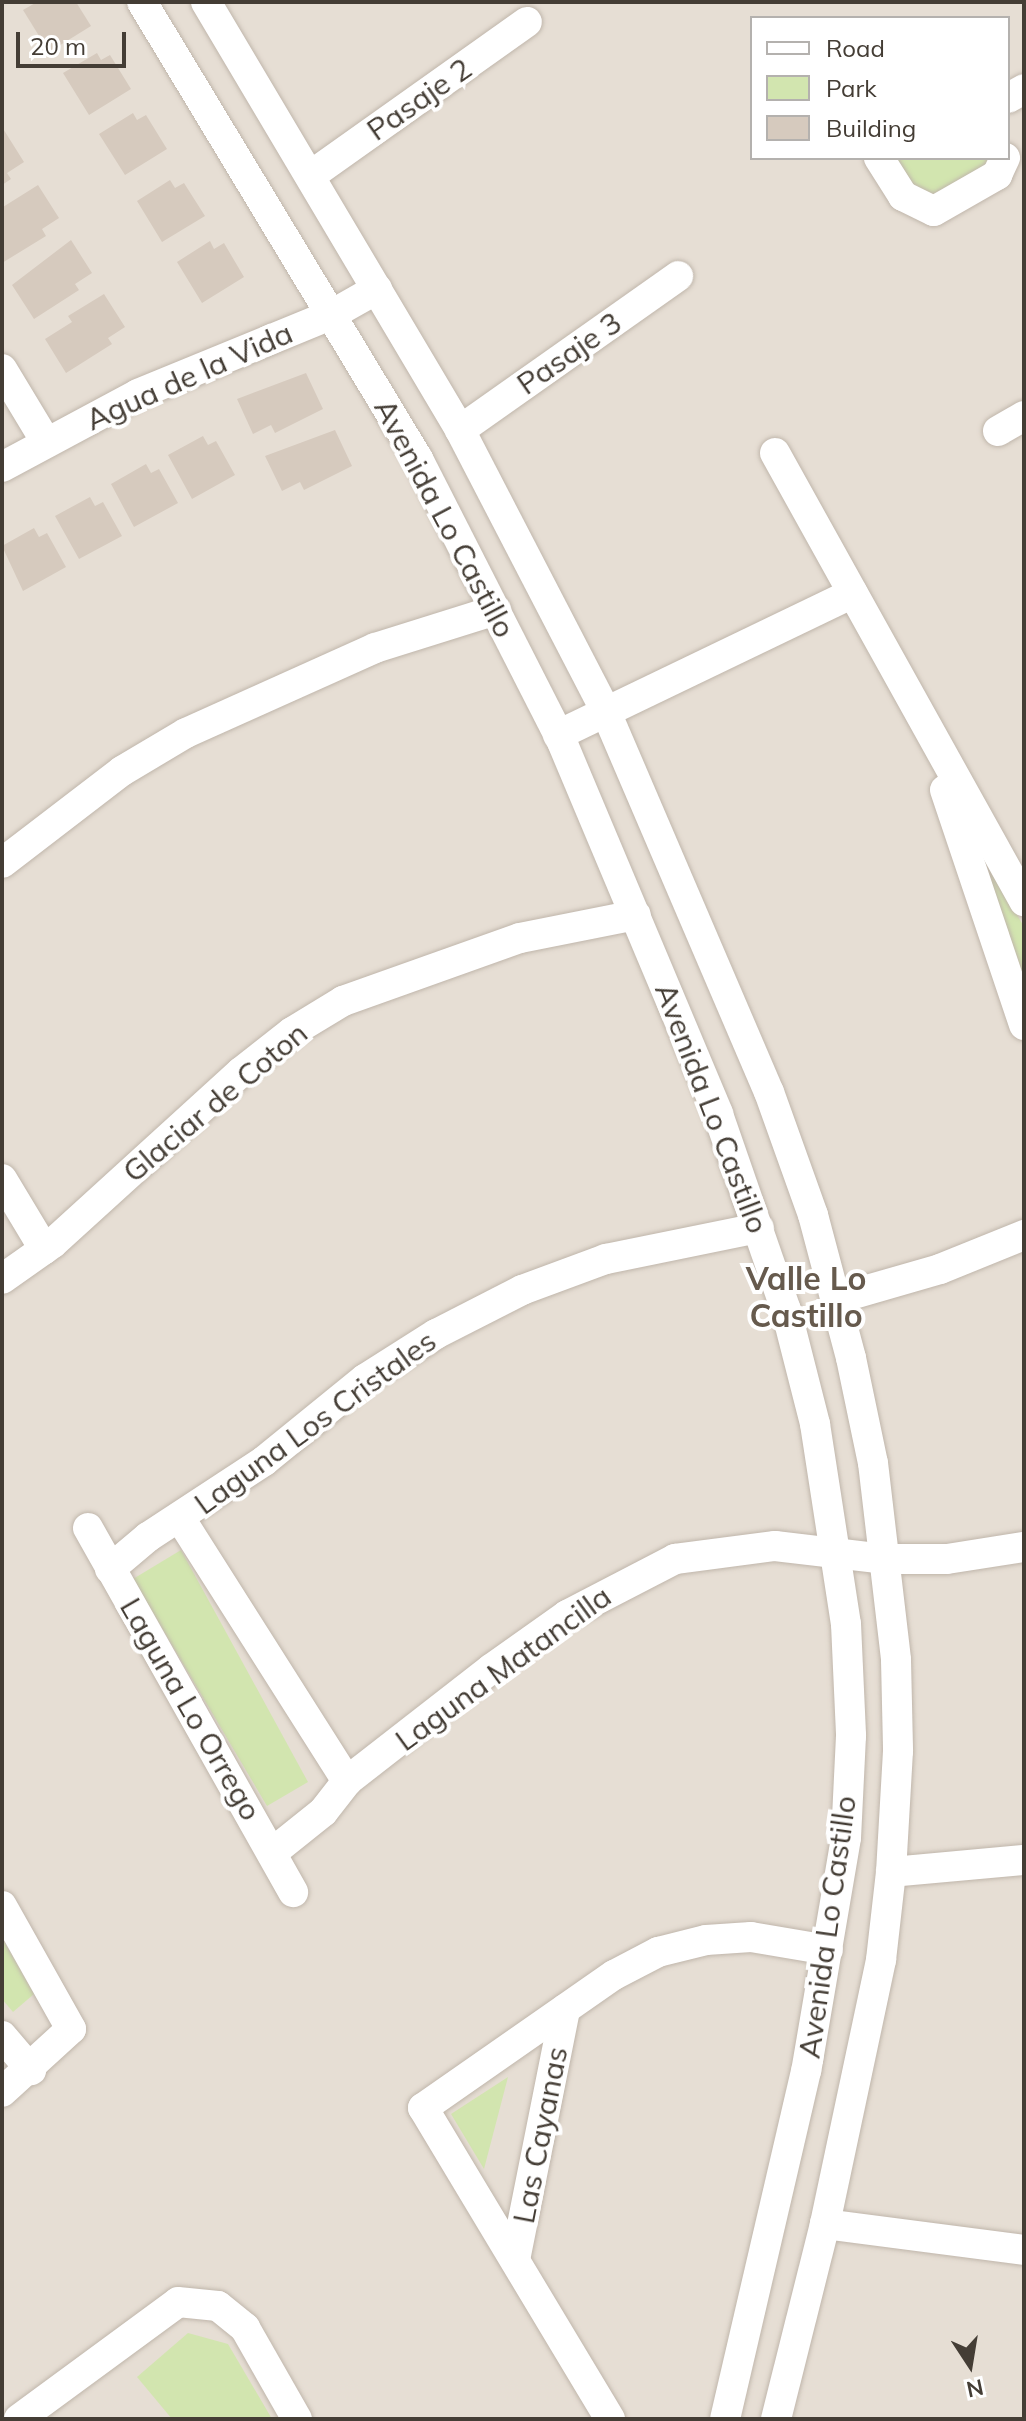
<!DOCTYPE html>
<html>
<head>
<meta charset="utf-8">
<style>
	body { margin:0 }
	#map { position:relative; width:1026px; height:2421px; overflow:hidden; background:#f2ede5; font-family:Mulish,sans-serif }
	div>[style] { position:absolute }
	.residential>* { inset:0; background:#e6ded4 }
	.green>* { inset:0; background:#d2e5af }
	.building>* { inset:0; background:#d6cabe }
	.roads { filter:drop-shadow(0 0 2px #c0b6ab) drop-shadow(0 0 2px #c0b6ab) }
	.street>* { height:30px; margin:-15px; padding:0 15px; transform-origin:15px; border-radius:15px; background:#fff }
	span { translate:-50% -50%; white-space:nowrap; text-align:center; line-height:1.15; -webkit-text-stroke:8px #fff; paint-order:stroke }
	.street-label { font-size:30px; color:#443d35 }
	.neighbourhood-label { font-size:32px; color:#665a4d; font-weight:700 }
	.frame { position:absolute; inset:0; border:4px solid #443d35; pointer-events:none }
	.legend { position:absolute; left:750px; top:16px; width:260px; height:144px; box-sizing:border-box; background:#fff; border:2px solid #b4b1ae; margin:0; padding:10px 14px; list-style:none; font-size:24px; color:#443d35 }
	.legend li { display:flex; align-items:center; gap:16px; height:40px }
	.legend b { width:40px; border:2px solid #b4b1ae }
	.north { position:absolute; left:930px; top:2325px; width:80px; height:80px; -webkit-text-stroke:6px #fff; paint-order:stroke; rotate:168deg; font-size:22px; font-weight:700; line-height:32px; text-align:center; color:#443d35 }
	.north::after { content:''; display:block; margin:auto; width:28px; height:36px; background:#443d35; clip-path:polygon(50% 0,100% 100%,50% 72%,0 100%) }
	.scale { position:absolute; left:16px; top:32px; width:110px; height:36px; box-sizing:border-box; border:4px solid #443d35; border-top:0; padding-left:10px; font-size:24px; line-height:28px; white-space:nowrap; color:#443d35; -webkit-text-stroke:6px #fff; paint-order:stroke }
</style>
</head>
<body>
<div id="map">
	<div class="residential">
		<div style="clip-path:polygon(evenodd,2px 2px,1024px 2px,1024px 2419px,2px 2419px,2px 2px,752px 18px,1008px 18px,1008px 158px,752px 158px,752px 18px)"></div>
	</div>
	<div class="green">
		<div style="clip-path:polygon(879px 158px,1005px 158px,934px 211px)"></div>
		<div style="clip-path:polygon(980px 849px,1024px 927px,1024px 989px)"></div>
		<div style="clip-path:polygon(181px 1550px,308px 1782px,267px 1806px,133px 1579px)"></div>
		<div style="clip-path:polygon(2px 1938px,34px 1994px,13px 2012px,2px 1999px)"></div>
		<div style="clip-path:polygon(508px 2077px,484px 2169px,451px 2114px)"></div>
		<div style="clip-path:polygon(188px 2333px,228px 2344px,272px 2419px,172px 2419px,137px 2377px)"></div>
	</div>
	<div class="building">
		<div style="clip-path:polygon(37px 2px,76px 2px,91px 26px,49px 52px,23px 10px)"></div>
		<div style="clip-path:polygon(97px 53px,101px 60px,110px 55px,131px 89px,89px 115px,63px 73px)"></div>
		<div style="clip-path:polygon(133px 113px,137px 120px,146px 115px,167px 149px,125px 175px,99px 134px)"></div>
		<div style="clip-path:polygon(2px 127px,24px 162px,7px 173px,11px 179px,2px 185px)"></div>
		<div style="clip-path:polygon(170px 180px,175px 188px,184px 183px,205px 216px,162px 242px,137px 201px)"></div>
		<div style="clip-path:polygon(38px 185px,59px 218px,42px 229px,46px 236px,2px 263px,3px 207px)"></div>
		<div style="clip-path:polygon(71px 240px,92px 273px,75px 284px,79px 290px,34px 319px,12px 285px)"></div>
		<div style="clip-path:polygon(210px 241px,214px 249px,224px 243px,244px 277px,202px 303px,177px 262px)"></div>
		<div style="clip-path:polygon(104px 294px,125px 327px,108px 338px,112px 344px,66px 373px,45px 339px,72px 322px,68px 316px)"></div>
		<div style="clip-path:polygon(306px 373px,323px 409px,275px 433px,271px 425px,253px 434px,237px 399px)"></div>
		<div style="clip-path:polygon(335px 430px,352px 466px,304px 490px,300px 482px,282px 491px,265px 456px)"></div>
		<div style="clip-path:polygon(203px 436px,208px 445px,216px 441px,235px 475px,192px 499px,168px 455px)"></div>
		<div style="clip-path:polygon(146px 464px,151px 473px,159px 469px,178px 503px,134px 527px,111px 484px)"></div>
		<div style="clip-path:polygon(90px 497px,95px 506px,103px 502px,122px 536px,79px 559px,55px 516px)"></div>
		<div style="clip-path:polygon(34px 528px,39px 537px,47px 533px,66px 567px,23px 591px,2px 546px)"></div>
	</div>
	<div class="roads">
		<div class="street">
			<div style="left:142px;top:2px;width:534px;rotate:58.87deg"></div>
			<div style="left:418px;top:459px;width:318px;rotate:63deg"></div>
			<div style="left:562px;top:742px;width:403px;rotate:67.2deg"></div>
			<div style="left:718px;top:1114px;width:207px;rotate:70.9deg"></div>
			<div style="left:786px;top:1310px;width:118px;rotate:75.7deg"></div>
			<div style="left:815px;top:1424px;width:202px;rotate:81.2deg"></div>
			<div style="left:846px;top:1624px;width:112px;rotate:87.4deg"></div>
			<div style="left:851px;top:1736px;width:102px;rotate:92.8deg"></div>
			<div style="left:846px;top:1838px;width:236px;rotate:99.7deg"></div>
			<div style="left:806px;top:2071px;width:357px;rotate:103.1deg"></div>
			<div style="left:206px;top:2px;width:498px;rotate:59.3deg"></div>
			<div style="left:460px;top:430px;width:318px;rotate:62.6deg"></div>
			<div style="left:606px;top:712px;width:413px;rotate:66.8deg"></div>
			<div style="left:769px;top:1092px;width:131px;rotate:70.3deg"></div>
			<div style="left:813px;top:1215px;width:148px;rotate:75.1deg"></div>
			<div style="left:851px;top:1358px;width:107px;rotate:78.2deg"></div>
			<div style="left:873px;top:1463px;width:198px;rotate:83.3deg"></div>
			<div style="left:896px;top:1660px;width:91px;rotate:88.7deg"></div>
			<div style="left:898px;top:1751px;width:121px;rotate:93.3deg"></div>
			<div style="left:891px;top:1872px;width:89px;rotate:96.5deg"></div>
			<div style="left:881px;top:1960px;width:270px;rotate:102deg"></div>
			<div style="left:825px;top:2224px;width:201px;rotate:104.1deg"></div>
			<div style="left:1008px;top:98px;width:18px;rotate:-29deg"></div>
			<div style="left:879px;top:158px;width:45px;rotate:57.7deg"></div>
			<div style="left:903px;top:196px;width:34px;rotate:26deg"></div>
			<div style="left:934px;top:211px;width:73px;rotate:-29.7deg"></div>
			<div style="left:997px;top:175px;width:19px;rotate:-65deg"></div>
			<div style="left:310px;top:176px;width:266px;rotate:-35.4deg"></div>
			<div style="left:2px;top:369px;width:85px;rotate:58.9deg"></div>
			<div style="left:460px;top:430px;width:267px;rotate:-35.2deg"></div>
			<div style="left:998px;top:431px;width:30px;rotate:-30deg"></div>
			<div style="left:775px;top:453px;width:513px;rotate:60.93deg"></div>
			<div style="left:2px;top:467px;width:154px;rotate:-28.2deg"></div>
			<div style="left:138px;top:394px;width:209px;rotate:-22.3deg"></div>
			<div style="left:331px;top:315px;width:53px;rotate:-29.5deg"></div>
			<div style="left:558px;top:735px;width:327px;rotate:-25.7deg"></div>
			<div style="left:945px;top:790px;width:248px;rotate:71.4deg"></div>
			<div style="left:2px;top:863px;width:151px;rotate:-37.5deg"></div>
			<div style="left:122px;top:771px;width:74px;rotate:-30.7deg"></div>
			<div style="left:186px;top:733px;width:207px;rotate:-24.2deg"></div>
			<div style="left:375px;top:648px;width:127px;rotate:-17.4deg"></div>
			<div style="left:2px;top:1179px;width:82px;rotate:59deg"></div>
			<div style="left:2px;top:1279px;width:62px;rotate:-35.2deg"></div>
			<div style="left:53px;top:1243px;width:254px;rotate:-42.3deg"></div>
			<div style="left:241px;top:1072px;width:65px;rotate:-38.1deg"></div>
			<div style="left:292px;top:1032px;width:60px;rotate:-31.3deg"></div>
			<div style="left:343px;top:1001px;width:188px;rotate:-19.6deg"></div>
			<div style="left:520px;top:938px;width:118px;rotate:-11.2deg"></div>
			<div style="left:836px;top:1299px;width:108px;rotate:-16.1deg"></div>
			<div style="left:940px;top:1269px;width:91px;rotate:-22deg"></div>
			<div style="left:180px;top:1518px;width:312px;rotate:57.6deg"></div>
			<div style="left:88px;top:1528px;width:418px;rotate:60.6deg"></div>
			<div style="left:110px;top:1569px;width:50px;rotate:-40.1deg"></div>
			<div style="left:148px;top:1537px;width:139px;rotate:-33.2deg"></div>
			<div style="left:264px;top:1461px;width:130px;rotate:-39.1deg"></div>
			<div style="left:365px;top:1379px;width:84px;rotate:-32.4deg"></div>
			<div style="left:436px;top:1334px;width:97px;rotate:-27.1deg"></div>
			<div style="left:522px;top:1290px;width:90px;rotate:-20.3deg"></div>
			<div style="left:606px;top:1259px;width:156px;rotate:-11.5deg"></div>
			<div style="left:273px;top:1852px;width:64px;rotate:-38.7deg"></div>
			<div style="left:323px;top:1812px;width:39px;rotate:-52deg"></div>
			<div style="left:347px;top:1781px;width:182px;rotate:-37.9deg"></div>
			<div style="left:491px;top:1669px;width:93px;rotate:-35.4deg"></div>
			<div style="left:567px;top:1615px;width:122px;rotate:-27.4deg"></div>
			<div style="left:675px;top:1559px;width:101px;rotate:-7.4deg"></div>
			<div style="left:775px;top:1546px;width:112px;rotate:6.7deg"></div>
			<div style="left:886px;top:1559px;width:61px"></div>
			<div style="left:947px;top:1559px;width:78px;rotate:-8.9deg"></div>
			<div style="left:891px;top:1872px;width:134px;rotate:-5.2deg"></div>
			<div style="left:2px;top:1906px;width:141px;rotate:60.7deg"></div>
			<div style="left:71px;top:2029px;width:93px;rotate:137.6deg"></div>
			<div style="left:2px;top:2036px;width:45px;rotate:49.5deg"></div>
			<div style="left:825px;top:2224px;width:201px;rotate:7.4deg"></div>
			<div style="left:515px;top:2260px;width:256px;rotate:-78.7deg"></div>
			<div style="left:19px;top:2419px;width:197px;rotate:-36.3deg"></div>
			<div style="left:178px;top:2302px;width:40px;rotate:5.7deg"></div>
			<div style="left:218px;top:2306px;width:35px;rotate:39deg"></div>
			<div style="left:245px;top:2328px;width:105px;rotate:60.3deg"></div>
			<div style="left:610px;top:2419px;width:363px;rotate:-121deg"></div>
			<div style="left:423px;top:2108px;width:233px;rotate:-34.9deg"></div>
			<div style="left:614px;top:1975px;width:50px;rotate:-27.6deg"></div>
			<div style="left:658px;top:1952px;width:49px;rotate:-14deg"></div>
			<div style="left:706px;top:1940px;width:45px;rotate:-3.8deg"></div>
			<div style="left:751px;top:1937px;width:78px;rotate:9.6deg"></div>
		</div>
	</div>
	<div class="street-label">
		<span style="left:419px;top:99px;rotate:-35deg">Pasaje 2</span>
		<span style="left:569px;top:353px;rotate:-35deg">Pasaje 3</span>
		<span style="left:189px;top:376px;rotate:-24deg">Agua de la Vida</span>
		<span style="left:445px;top:518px;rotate:62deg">Avenida Lo Castillo</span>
		<span style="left:215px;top:1102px;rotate:-40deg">Glaciar de Coton</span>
		<span style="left:712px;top:1108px;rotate:69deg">Avenida Lo Castillo</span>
		<span style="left:315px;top:1422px;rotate:-36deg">Laguna Los Cristales</span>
		<span style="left:503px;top:1668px;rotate:-36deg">Laguna Matancilla</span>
		<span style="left:191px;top:1709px;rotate:60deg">Laguna Lo Orrego</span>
		<span style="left:827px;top:1927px;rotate:-82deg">Avenida Lo Castillo</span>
		<span style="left:540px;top:2135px;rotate:-79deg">Las Cayanas</span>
	</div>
	<div class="neighbourhood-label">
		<span style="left:806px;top:1297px">Valle Lo<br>Castillo</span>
	</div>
	<div class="frame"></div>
	<ul class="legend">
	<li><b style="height:10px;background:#fff"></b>Road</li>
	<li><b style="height:22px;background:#d2e5af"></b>Park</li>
	<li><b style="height:22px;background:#d6cabe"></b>Building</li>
	</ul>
	<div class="north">N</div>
	<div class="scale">20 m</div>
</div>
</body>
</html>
